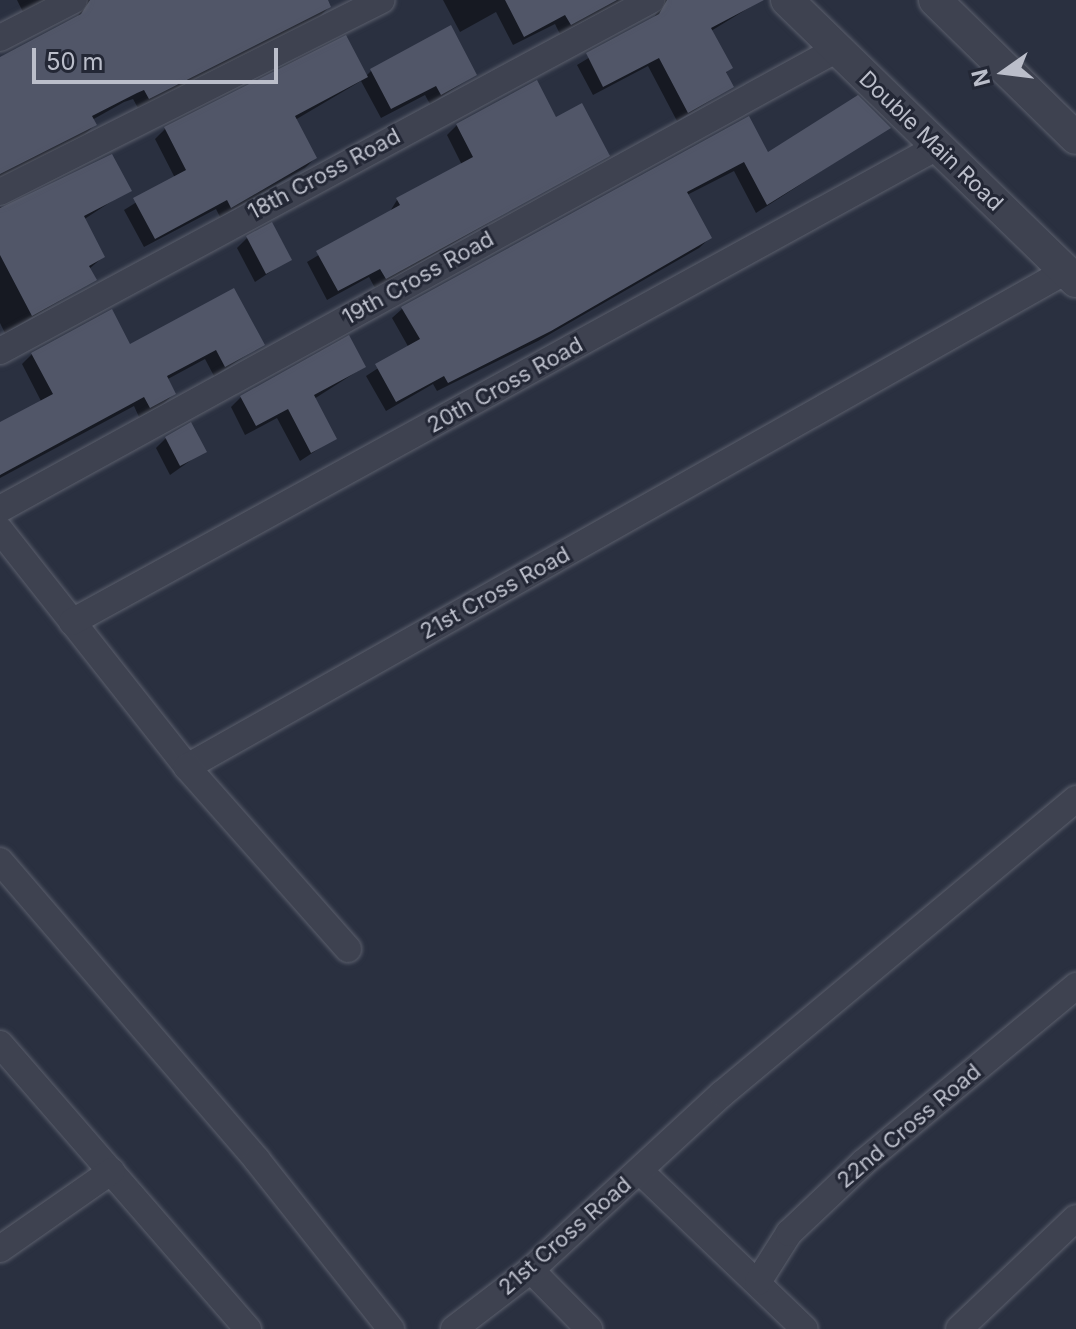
<!DOCTYPE html>
<html>
<head>
<meta charset="utf-8">
<style>
	body { margin:0 }
	#map { position:relative; width:1076px; height:1329px; overflow:hidden; background:#2a3040; font-family:Inter,sans-serif }
	div>[style] { position:absolute }
	.shadow>* { inset:0; background:#0007 }
	.building>* { inset:0; background:#515668 }
	.roads { filter:drop-shadow(0 0 2px #5c606d) drop-shadow(0 0 2px #5c606d) }
	.minor>* { height:26px; margin:-13px; padding:0 13px; transform-origin:13px; border-radius:13px; background:#3e4250 }
	.tertiary>* { height:32px; margin:-16px; padding:0 16px; transform-origin:16px; border-radius:16px; background:#3e4250 }
	span { translate:-50% -50%; white-space:nowrap; text-align:center; line-height:1.15; -webkit-text-stroke:6px #232735; paint-order:stroke }
	.street-label { font-size:22px; color:#bbbeca }
	.north { position:absolute; left:964px; top:32px; width:80px; height:80px; -webkit-text-stroke:6px #232735; paint-order:stroke; rotate:256deg; font-size:22px; font-weight:700; line-height:32px; text-align:center; color:#bbbeca }
	.north::after { content:''; display:block; margin:auto; width:28px; height:36px; background:#bbbeca; clip-path:polygon(50% 0,100% 100%,50% 72%,0 100%) }
	.scale { position:absolute; left:32px; top:48px; width:246px; height:36px; box-sizing:border-box; border:4px solid #bbbeca; border-top:0; padding-left:10px; font-size:24px; line-height:28px; white-space:nowrap; color:#bbbeca; -webkit-text-stroke:6px #232735; paint-order:stroke }
</style>
</head>
<body>
<div id="map">
	<div class="shadow">
		<div style="clip-path:polygon(17px 0,48px 0,23px 12px)"></div>
		<div style="clip-path:polygon(75px 0,325px 0,329px 7px,319px 17px,138px 108px,133px 99px,124px 102px,92px 120px,95px 125px,84px 135px,0 179px,0 59px,76px 19px,81px 11px)"></div>
		<div style="clip-path:polygon(443px 0,623px 0,560px 34px,555px 24px,513px 45px,496px 12px,460px 32px)"></div>
		<div style="clip-path:polygon(651px 0,760px 1px,711px 31px,732px 87px,677px 121px,648px 66px,593px 95px,577px 65px,653px 19px,658px 11px)"></div>
		<div style="clip-path:polygon(345px 38px,366px 76px,371px 71px,475px 75px,430px 104px,425px 95px,381px 118px,361px 81px,295px 120px,315px 158px,305px 168px,220px 217px,216px 209px,144px 247px,124px 210px,175px 178px,155px 139px,165px 129px)"></div>
		<div style="clip-path:polygon(748px 118px,767px 154px,888px 128px,756px 213px,734px 171px,687px 195px,710px 238px,699px 248px,538px 341px,437px 391px,433px 384px,386px 411px,366px 376px,409px 348px,392px 318px,403px 308px)"></div>
		<div style="clip-path:polygon(555px 120px,607px 155px,375px 288px,369px 277px,327px 300px,307px 262px,389px 213px,397px 200px,462px 165px,447px 135px,457px 125px)"></div>
		<div style="clip-path:polygon(129px 190px,83px 220px,103px 257px,89px 269px,95px 280px,5px 333px,0 323px,0 207px)"></div>
		<div style="clip-path:polygon(247px 238px,290px 259px,255px 282px,237px 248px)"></div>
		<div style="clip-path:polygon(262px 345px,214px 376px,205px 359px,166px 380px,174px 394px,163px 404px,139px 417px,134px 406px,0 478px,0 425px,42px 403px,22px 364px,32px 354px)"></div>
		<div style="clip-path:polygon(364px 367px,314px 399px,335px 438px,300px 461px,277px 418px,245px 435px,231px 407px,241px 397px)"></div>
		<div style="clip-path:polygon(166px 438px,204px 451px,170px 475px,156px 448px)"></div>
	</div>
	<div class="building">
		<div style="clip-path:polygon(90px 0,328px 0,331px 7px,149px 99px,144px 90px,137px 93px,92px 116px,97px 125px,0 174px,0 57px,81px 14px)"></div>
		<div style="clip-path:polygon(505px 0,617px 0,571px 25px,565px 15px,524px 37px)"></div>
		<div style="clip-path:polygon(667px 0,764px 0,711px 28px,733px 68px,726px 72px,734px 87px,688px 113px,659px 58px,603px 87px,586px 53px,659px 14px)"></div>
		<div style="clip-path:polygon(451px 25px,477px 75px,441px 95px,436px 86px,391px 109px,370px 69px)"></div>
		<div style="clip-path:polygon(346px 35px,368px 77px,295px 116px,317px 158px,231px 208px,227px 200px,155px 239px,133px 198px,186px 170px,164px 127px)"></div>
		<div style="clip-path:polygon(537px 80px,556px 117px,582px 103px,610px 156px,386px 279px,380px 269px,338px 291px,316px 251px,400px 205px,396px 198px,473px 157px,456px 124px)"></div>
		<div style="clip-path:polygon(858px 95px,891px 128px,767px 205px,744px 162px,687px 192px,712px 238px,551px 331px,448px 383px,444px 376px,396px 402px,375px 364px,420px 339px,401px 307px,749px 116px,768px 152px)"></div>
		<div style="clip-path:polygon(112px 154px,132px 191px,84px 216px,105px 257px,89px 266px,97px 280px,32px 316px,0 255px,0 208px)"></div>
		<div style="clip-path:polygon(272px 222px,292px 260px,266px 274px,246px 236px)"></div>
		<div style="clip-path:polygon(234px 288px,265px 345px,225px 367px,216px 350px,167px 376px,176px 394px,150px 408px,144px 397px,0 475px,0 422px,53px 394px,31px 353px,112px 309px,130px 344px)"></div>
		<div style="clip-path:polygon(349px 335px,366px 367px,314px 395px,337px 439px,311px 453px,288px 409px,256px 426px,240px 396px)"></div>
		<div style="clip-path:polygon(191px 422px,207px 452px,180px 466px,165px 437px)"></div>
	</div>
	<div class="roads">
		<div class="minor">
			<div style="left:0;top:38px;width:83px;rotate:-27.2deg"></div>
			<div style="left:0;top:192px;width:427px;rotate:-26.7deg"></div>
			<div style="left:0;top:351px;width:740px;rotate:-28.33deg"></div>
			<div style="left:0;top:509px;width:955px;rotate:-28.79deg"></div>
			<div style="left:0;top:530px;width:302px;rotate:51.7deg"></div>
			<div style="left:187px;top:767px;width:1009px;rotate:-29.44deg"></div>
			<div style="left:72px;top:622px;width:987px;rotate:-28.77deg"></div>
			<div style="left:187px;top:767px;width:243px;rotate:48.5deg"></div>
			<div style="left:0;top:861px;width:394px;rotate:49.3deg"></div>
			<div style="left:257px;top:1160px;width:216px;rotate:51.6deg"></div>
			<div style="left:0;top:1044px;width:378px;rotate:49deg"></div>
			<div style="left:640px;top:1171px;width:228px;rotate:43.8deg"></div>
			<div style="left:0;top:1249px;width:136px;rotate:-34.9deg"></div>
			<div style="left:531px;top:1270px;width:83px;rotate:45.5deg"></div>
			<div style="left:758px;top:1282px;width:58px;rotate:-57.7deg"></div>
			<div style="left:789px;top:1233px;width:103px;rotate:-43.4deg"></div>
			<div style="left:864px;top:1162px;width:276px;rotate:-39.7deg"></div>
			<div style="left:454px;top:1329px;width:97px;rotate:-37.5deg"></div>
			<div style="left:531px;top:1270px;width:260px;rotate:-42.7deg"></div>
			<div style="left:722px;top:1094px;width:461px;rotate:-39.8deg"></div>
			<div style="left:959px;top:1329px;width:161px;rotate:-43.5deg"></div>
		</div>
		<div class="tertiary">
			<div style="left:787px;top:0;width:403px;rotate:44.2deg"></div>
			<div style="left:935px;top:0;width:197px;rotate:44.4deg"></div>
		</div>
	</div>
	<div class="street-label">
		<span style="left:931px;top:141px;rotate:44deg">Double Main Road</span>
		<span style="left:324px;top:174px;rotate:-28deg">18th Cross Road</span>
		<span style="left:418px;top:278px;rotate:-29deg">19th Cross Road</span>
		<span style="left:505px;top:385px;rotate:-29deg">20th Cross Road</span>
		<span style="left:495px;top:593px;rotate:-29deg">21st Cross Road</span>
		<span style="left:909px;top:1126px;rotate:-40deg">22nd Cross Road</span>
		<span style="left:565px;top:1236px;rotate:-41deg">21st Cross Road</span>
	</div>
	<div class="north">N</div>
	<div class="scale">50 m</div>
</div>
</body>
</html>
